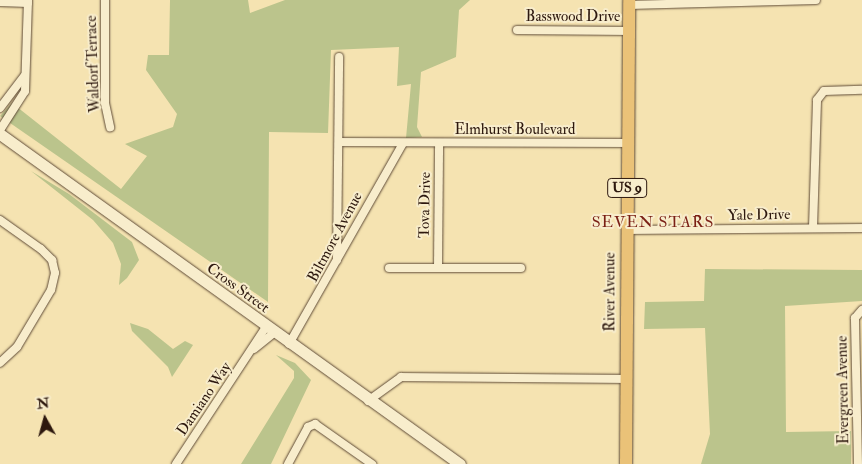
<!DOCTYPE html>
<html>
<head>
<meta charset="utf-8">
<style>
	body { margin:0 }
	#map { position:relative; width:862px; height:464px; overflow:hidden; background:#f5e3b1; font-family:"IM FELL Double Pica",serif }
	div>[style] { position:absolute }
	.green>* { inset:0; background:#bbc48c }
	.roads { filter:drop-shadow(0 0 1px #5f4b37) drop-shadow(0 0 1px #5f4b37) }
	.minor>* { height:8px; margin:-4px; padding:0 4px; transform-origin:4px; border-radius:4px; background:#f8edcc }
	.secondary>* { height:11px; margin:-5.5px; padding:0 5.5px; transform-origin:5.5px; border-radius:5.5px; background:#f8edcc }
	.trunk>* { height:12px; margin:-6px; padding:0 6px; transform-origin:6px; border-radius:6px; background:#eac278 }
	span { translate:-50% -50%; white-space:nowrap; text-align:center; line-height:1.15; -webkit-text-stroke:4px #f8edcc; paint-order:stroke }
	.shield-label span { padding:1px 4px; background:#f8edcc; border:1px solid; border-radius:4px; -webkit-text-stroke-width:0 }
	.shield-label { font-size:14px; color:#2d180e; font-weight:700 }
	.street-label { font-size:15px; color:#2d180e }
	.neighbourhood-label { font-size:16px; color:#7a1f14; letter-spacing:1px }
	.north { position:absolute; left:20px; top:394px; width:50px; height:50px; -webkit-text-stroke:4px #f8edcc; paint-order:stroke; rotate:353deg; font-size:14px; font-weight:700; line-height:20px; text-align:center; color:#2d180e }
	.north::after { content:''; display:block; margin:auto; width:18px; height:22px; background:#2d180e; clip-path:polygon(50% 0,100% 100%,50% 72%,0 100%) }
</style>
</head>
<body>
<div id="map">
	<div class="green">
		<div style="clip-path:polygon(170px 0,248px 0,250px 13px,285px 0,470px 0,459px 10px,456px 57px,421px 72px,417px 127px,422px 137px,406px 138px,411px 84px,397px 86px,399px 47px,331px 50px,328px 133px,269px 132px,268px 302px,0 116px,12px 103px,121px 189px,147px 156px,125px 144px,173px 127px,177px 114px,146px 70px,148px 55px,169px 55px)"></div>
		<div style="clip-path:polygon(31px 171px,69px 194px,132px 242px,139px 260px,127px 278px,119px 285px,121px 264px,113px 243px,93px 220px)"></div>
		<div style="clip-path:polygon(705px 269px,862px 270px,862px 301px,785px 306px,786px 432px,851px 431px,851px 464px,701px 464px,710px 434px,705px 328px,644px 329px,645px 302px,704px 301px)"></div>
		<div style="clip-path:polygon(130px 323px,148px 329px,173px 349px,185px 341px,193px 345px,172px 377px,168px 367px,132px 331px)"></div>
		<div style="clip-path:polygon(276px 355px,295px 363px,311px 380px,271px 464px,241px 464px,294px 378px,294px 371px)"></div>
	</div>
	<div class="roads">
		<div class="minor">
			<div style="left:105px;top:0;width:103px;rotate:90deg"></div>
			<div style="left:105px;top:103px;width:25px;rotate:78deg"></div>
			<div style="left:0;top:2px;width:28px;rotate:2deg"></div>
			<div style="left:629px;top:5px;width:187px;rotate:-1.5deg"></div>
			<div style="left:517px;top:30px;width:111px;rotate:0.5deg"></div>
			<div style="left:0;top:108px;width:41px;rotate:-52.9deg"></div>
			<div style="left:0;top:130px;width:46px;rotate:-57.3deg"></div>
			<div style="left:25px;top:91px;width:91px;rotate:-88.1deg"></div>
			<div style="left:339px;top:142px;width:289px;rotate:0.2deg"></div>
			<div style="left:0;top:220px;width:50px;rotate:35.3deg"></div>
			<div style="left:41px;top:249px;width:16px;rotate:45deg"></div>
			<div style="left:52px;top:260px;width:13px;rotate:77deg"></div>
			<div style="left:55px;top:273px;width:17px;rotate:103deg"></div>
			<div style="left:51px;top:290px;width:66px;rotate:120.8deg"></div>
			<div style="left:17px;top:347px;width:23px;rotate:137deg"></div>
			<div style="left:813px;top:228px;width:128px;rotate:-88.2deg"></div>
			<div style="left:817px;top:100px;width:11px;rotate:-52deg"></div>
			<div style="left:824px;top:91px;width:38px;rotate:-2deg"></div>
			<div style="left:627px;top:230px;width:235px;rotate:-0.5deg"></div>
			<div style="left:337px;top:260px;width:203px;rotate:-89.4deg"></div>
			<div style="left:438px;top:267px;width:123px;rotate:-89.5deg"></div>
			<div style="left:389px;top:268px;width:132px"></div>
			<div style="left:289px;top:344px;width:231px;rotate:-60.4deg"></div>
			<div style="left:254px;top:349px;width:26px;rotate:-39deg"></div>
			<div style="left:368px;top:401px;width:41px;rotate:-36deg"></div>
			<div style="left:401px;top:377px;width:225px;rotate:0.5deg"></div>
			<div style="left:176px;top:464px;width:164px;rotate:-56.7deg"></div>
			<div style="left:288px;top:464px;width:42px;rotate:-61.6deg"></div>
			<div style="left:308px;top:427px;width:8px;rotate:-23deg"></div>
			<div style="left:315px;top:424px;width:70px;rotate:35.1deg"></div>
			<div style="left:858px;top:464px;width:146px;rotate:-91.2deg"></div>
			<div style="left:855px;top:318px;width:11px;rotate:-49deg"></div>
		</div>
		<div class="secondary">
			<div style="left:0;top:134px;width:566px;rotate:35.66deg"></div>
		</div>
		<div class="trunk">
			<div style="left:626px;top:464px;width:464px;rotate:-89.6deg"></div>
		</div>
	</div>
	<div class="shield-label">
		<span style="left:627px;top:188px">US 9</span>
	</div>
	<div class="street-label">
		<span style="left:573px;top:17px">Basswood Drive</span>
		<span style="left:93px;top:64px;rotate:-92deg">Waldorf Terrace</span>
		<span style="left:515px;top:130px">Elmhurst Boulevard</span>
		<span style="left:425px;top:205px;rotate:-89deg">Tova Drive</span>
		<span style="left:759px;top:215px;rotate:-1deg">Yale Drive</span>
		<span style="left:335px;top:237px;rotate:-62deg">Biltmore Avenue</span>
		<span style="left:238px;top:288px;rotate:36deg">Cross Street</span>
		<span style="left:610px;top:292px;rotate:-90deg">River Avenue</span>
		<span style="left:843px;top:390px;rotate:-91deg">Evergreen Avenue</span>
		<span style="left:204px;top:399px;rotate:-56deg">Damiano Way</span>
	</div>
	<div class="neighbourhood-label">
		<span style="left:653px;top:222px">SEVEN STARS</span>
	</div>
	<div class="north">N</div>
</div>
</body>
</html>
